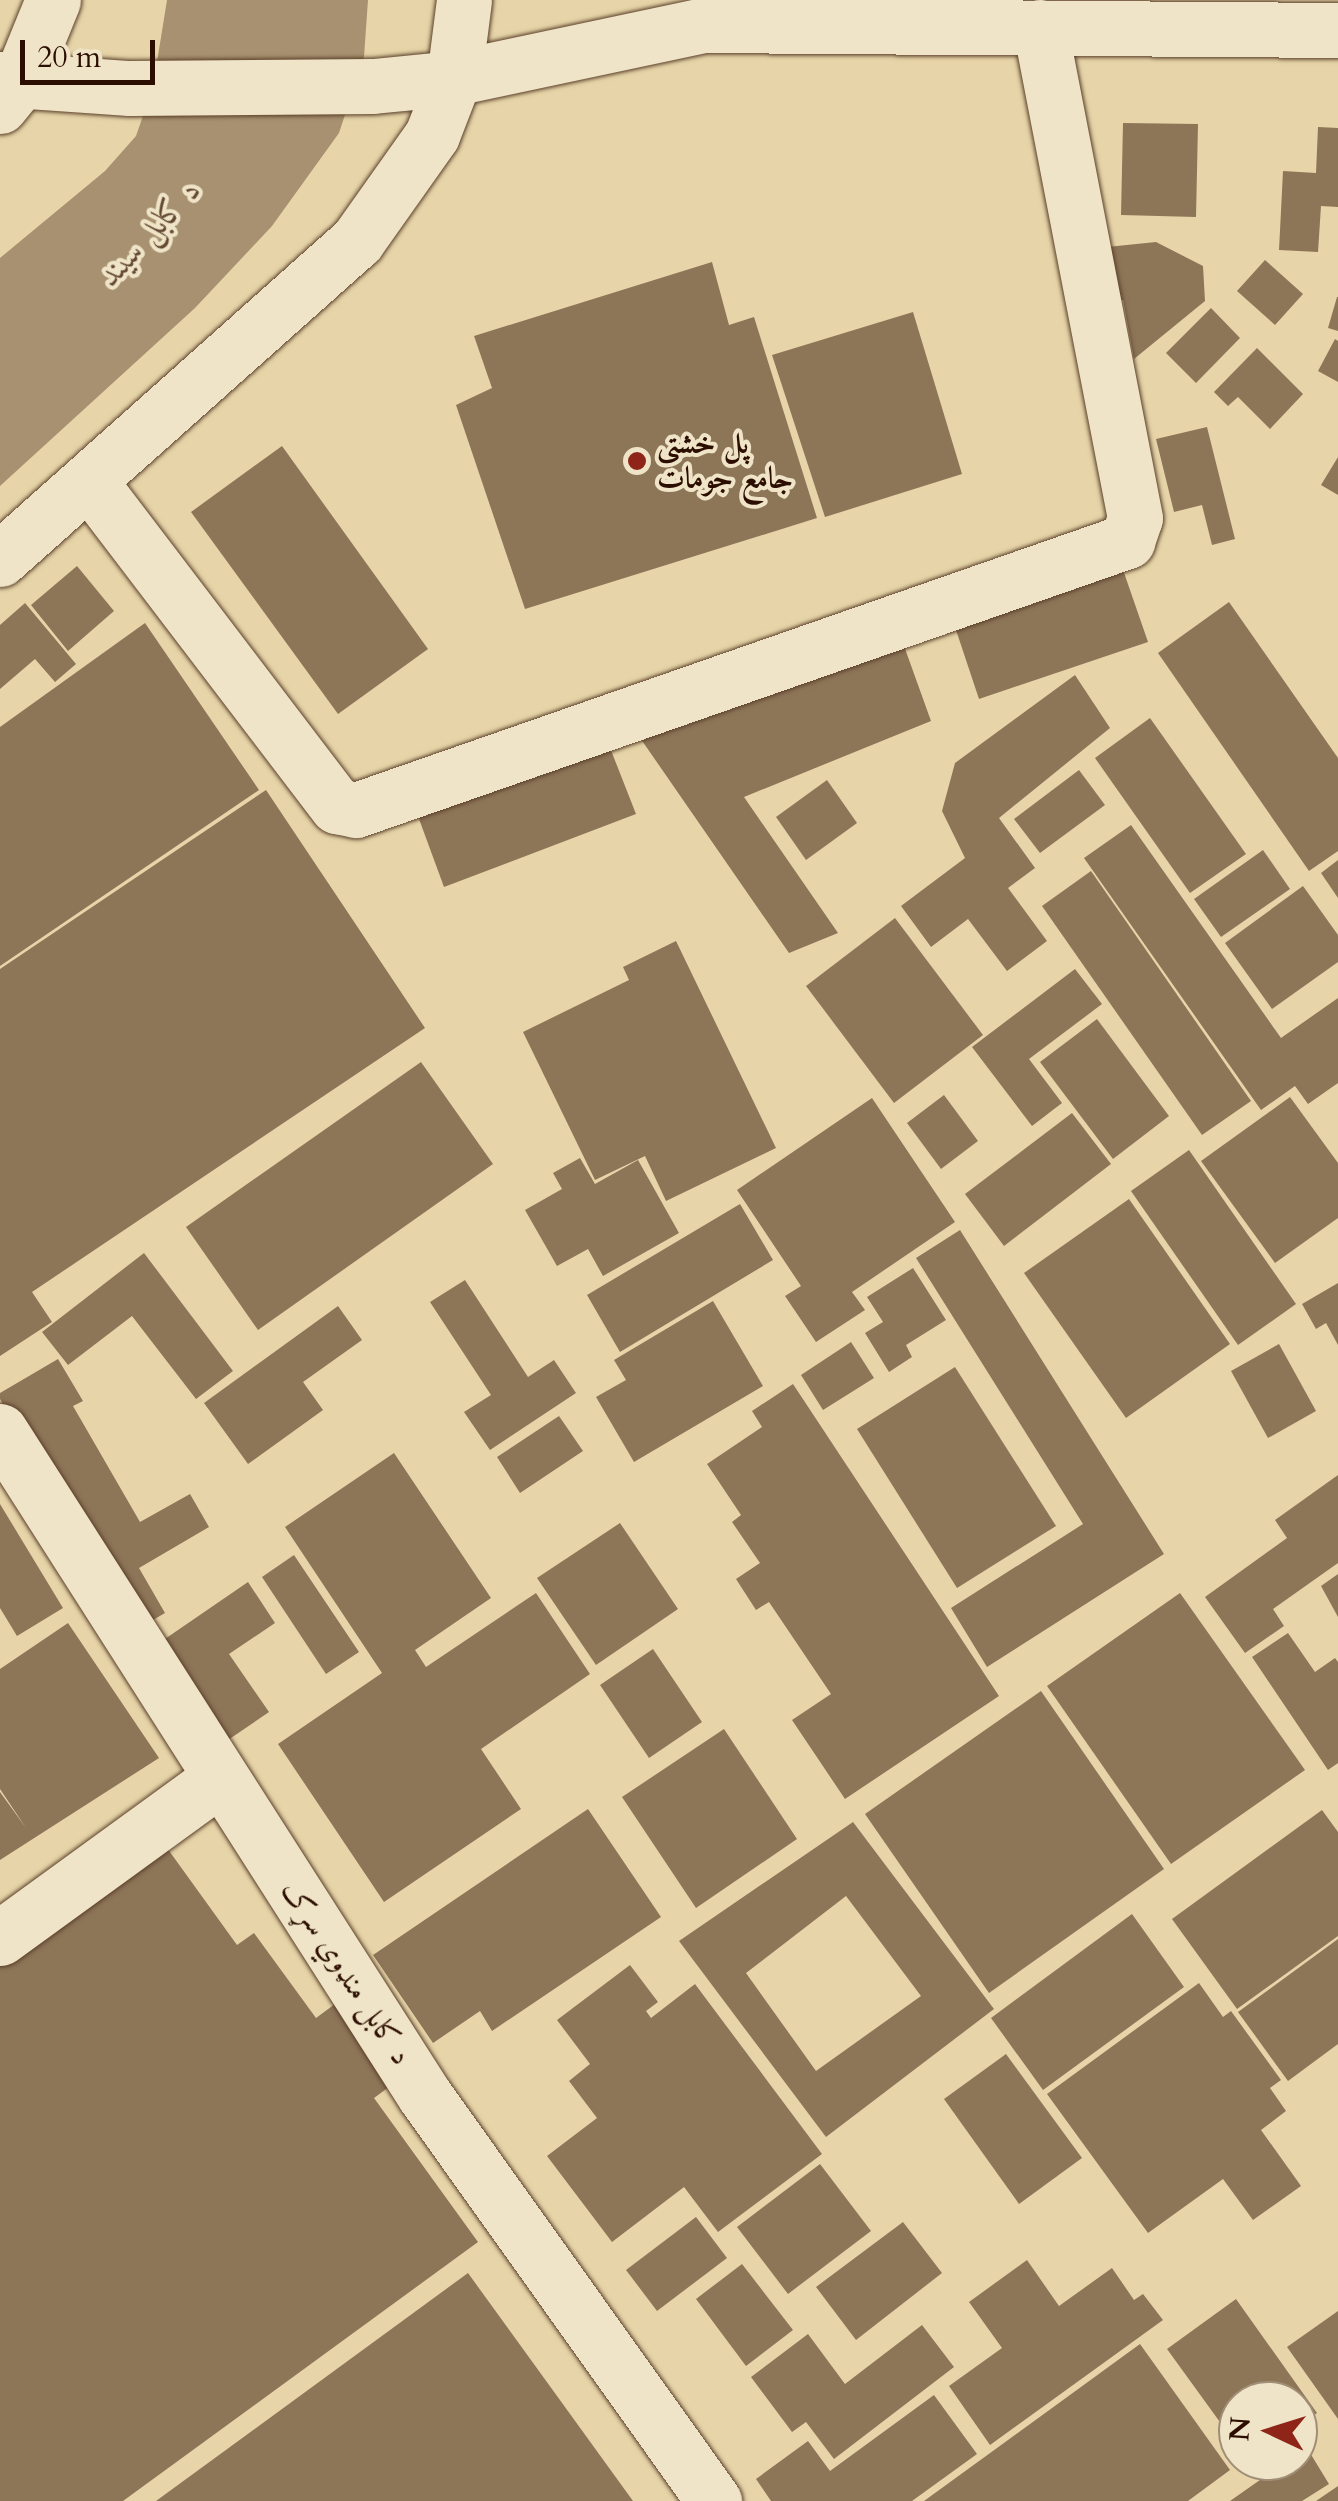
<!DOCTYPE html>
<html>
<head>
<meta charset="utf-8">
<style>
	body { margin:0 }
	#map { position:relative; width:1338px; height:2501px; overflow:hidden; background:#e7d5a9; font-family:Cardo,Amiri,serif }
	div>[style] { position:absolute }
	.water>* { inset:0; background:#a79170 }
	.building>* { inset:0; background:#8d7558 }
	.roads { filter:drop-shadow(0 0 2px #5b402a) drop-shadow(0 0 2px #5b402a) }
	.minor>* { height:55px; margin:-27.5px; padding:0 27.5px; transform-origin:27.5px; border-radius:27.5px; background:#efe4c7 }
	.dots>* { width:28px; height:28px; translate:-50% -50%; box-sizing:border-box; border:5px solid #efe4c7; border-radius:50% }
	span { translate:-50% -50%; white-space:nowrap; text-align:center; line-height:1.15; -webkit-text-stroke:8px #efe4c7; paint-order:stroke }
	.poi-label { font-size:30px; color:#2c0e00; font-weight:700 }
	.left { translate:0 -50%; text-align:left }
	.street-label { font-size:30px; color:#2c0e00 }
	.water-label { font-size:32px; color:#634932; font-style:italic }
	.north { position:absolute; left:1218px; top:2381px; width:100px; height:100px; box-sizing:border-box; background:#efe4c7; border:2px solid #a18e77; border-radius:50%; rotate:274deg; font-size:28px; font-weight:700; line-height:40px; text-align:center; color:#2c0e00 }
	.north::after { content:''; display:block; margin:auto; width:35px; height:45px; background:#8f2418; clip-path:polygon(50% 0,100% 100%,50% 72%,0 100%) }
	.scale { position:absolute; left:20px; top:40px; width:135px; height:45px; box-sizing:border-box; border:5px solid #2c0e00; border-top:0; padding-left:12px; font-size:30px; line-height:35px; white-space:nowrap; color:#2c0e00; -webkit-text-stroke:8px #efe4c7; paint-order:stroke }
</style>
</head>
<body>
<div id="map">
	<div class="water">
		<div style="clip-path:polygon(167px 0,368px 0,364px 57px,339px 133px,272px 226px,195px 308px,0 486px,0 258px,105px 171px,136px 136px,153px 87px)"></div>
	</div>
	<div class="building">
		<div style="clip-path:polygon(1123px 123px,1198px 124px,1196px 217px,1121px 215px)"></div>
		<div style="clip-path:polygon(1318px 127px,1338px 128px,1338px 207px,1321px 206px,1318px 252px,1279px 250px,1283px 171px,1316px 173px)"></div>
		<div style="clip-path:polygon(1156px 242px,1203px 266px,1205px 301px,1134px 359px,1123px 300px,1111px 300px,1107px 247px)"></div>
		<div style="clip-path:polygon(1265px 260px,1303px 294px,1275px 325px,1237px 291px)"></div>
		<div style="clip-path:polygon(712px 262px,729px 325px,754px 317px,817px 518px,525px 609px,456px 405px,492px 388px,474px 336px)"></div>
		<div style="clip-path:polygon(1337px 297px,1338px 297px,1338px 331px,1328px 328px)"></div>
		<div style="clip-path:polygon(1211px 308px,1240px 338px,1196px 383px,1166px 353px)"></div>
		<div style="clip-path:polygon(913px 312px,962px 474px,825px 517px,772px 355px)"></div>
		<div style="clip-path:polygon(1335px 339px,1338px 341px,1338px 382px,1318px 371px)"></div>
		<div style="clip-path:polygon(1257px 348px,1303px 394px,1270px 429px,1238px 397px,1228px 406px,1214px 392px)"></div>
		<div style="clip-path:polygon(1207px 427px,1235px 539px,1212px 545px,1202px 505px,1174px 512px,1156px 439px)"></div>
		<div style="clip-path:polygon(282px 446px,428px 649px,338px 714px,191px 512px)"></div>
		<div style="clip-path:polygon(1338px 457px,1338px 495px,1321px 485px)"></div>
		<div style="clip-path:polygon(1121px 564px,1148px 642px,979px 699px,953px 621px)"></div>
		<div style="clip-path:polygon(77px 566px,114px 611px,68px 651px,31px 605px)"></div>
		<div style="clip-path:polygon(1229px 602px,1338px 758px,1338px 851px,1309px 871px,1158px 653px)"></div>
		<div style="clip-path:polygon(25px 603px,76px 664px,55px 682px,35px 659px,0 689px,0 625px)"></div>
		<div style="clip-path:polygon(145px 623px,259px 790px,0 966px,0 727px)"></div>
		<div style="clip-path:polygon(899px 632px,931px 721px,744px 797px,838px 933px,789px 953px,636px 732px)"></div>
		<div style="clip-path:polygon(1075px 675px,1110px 728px,999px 818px,1035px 868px,1008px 888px,1047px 941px,1007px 971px,968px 919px,931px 947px,901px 906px,965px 858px,942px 811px,955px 763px)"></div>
		<div style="clip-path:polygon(1150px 718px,1246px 854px,1190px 893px,1095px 758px)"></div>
		<div style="clip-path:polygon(605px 735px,636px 814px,444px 887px,415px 808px)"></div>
		<div style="clip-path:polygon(1079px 770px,1105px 805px,1040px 853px,1014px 819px)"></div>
		<div style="clip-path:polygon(827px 780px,857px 823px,806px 860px,776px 817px)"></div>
		<div style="clip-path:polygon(266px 790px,425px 1028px,32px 1292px,52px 1322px,0 1356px,0 969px)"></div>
		<div style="clip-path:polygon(1131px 825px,1281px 1038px,1338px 998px,1338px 1083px,1308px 1104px,1295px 1086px,1261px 1110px,1084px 858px)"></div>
		<div style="clip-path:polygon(1263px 850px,1290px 889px,1221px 937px,1194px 899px)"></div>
		<div style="clip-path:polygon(1338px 860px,1338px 898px,1321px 873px)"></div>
		<div style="clip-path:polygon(1091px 871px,1251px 1101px,1202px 1135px,1042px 906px)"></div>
		<div style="clip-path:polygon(1303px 886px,1338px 935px,1338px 962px,1272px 1009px,1225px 943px)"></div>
		<div style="clip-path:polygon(895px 918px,983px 1035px,894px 1103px,806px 986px)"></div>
		<div style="clip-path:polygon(676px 941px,776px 1148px,666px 1201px,645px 1156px,595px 1180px,523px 1032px,629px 980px,623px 967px)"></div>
		<div style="clip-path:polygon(1075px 969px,1102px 1004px,1029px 1059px,1062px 1103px,1032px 1126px,972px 1047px)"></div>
		<div style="clip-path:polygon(1097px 1019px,1169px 1116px,1113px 1159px,1040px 1062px)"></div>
		<div style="clip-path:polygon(421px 1062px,493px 1164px,258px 1330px,186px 1227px)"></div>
		<div style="clip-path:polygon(944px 1095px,978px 1141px,941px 1169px,907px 1123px)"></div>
		<div style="clip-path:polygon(1290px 1097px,1338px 1163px,1338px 1218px,1275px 1263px,1201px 1161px)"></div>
		<div style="clip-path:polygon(872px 1098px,955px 1222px,852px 1292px,865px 1310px,816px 1342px,785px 1296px,801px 1286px,737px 1190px)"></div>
		<div style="clip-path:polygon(1072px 1113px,1111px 1164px,1004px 1246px,965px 1194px)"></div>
		<div style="clip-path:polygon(1189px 1150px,1296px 1304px,1238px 1345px,1131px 1191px)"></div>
		<div style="clip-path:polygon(580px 1158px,595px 1184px,638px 1160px,679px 1233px,603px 1276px,588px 1249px,557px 1266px,525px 1210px,562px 1189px,553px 1173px)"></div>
		<div style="clip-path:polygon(1129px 1199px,1230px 1344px,1126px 1418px,1024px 1273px)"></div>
		<div style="clip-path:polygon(740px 1204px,773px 1260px,620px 1352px,587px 1295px)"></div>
		<div style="clip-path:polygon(960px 1230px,1164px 1554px,987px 1667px,951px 1608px,1083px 1524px,916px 1258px)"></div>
		<div style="clip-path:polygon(144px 1253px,233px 1371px,196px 1399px,132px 1316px,68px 1365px,42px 1332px)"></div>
		<div style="clip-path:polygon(913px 1268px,946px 1320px,906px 1345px,912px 1357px,889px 1372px,865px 1333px,883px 1322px,867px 1297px)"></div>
		<div style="clip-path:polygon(465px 1280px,528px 1377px,554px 1360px,576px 1393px,490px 1450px,464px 1412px,491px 1395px,430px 1302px)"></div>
		<div style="clip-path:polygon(1338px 1283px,1338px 1345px,1326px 1323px,1316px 1329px,1302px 1304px)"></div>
		<div style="clip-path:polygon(713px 1301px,763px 1386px,634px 1462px,596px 1397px,626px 1380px,614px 1360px)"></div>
		<div style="clip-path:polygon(338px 1306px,362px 1340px,303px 1382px,323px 1410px,248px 1464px,204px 1403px)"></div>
		<div style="clip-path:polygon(851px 1342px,874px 1378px,823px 1410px,801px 1375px)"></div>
		<div style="clip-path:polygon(1279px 1344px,1316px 1411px,1268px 1438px,1231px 1371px)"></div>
		<div style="clip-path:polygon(58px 1359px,83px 1401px,73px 1406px,140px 1522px,190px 1494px,209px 1527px,139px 1568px,165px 1613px,134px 1631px,0 1399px,0 1393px)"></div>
		<div style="clip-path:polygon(955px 1367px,1056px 1526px,957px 1588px,857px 1429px)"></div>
		<div style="clip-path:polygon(793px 1384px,999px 1696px,845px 1799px,792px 1720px,831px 1694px,769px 1602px,756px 1610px,736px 1579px,760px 1563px,732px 1522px,741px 1515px,707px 1464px,762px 1427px,752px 1411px)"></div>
		<div style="clip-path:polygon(559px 1416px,583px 1451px,520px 1493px,497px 1457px)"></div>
		<div style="clip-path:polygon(394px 1453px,491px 1598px,415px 1650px,426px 1667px,536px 1593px,590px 1674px,481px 1749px,521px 1809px,384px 1902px,278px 1744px,382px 1673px,285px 1527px)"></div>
		<div style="clip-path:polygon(1338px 1475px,1338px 1563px,1273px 1609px,1284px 1626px,1245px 1653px,1205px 1597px,1287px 1538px,1275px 1520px)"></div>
		<div style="clip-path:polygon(0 1504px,63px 1608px,17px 1636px,0 1608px)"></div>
		<div style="clip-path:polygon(620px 1523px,678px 1609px,596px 1665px,537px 1578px)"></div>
		<div style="clip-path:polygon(294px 1555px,359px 1652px,326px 1674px,262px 1577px)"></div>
		<div style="clip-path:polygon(1338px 1574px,1338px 1617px,1321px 1586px)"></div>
		<div style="clip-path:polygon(248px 1582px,275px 1623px,229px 1654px,269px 1712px,228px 1740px,162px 1641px)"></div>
		<div style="clip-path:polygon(1180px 1593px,1305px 1770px,1171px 1864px,1047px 1686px)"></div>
		<div style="clip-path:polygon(68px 1623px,159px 1758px,0 1860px,0 1792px,26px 1828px,0 1789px,0 1669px)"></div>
		<div style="clip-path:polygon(1288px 1633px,1315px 1672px,1335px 1658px,1338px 1662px,1338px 1763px,1328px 1770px,1252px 1657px)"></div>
		<div style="clip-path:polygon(653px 1649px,702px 1722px,649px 1758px,600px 1685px)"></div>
		<div style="clip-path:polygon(1041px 1691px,1164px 1869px,989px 1993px,865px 1814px)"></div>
		<div style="clip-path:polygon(724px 1729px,797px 1839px,696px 1908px,622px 1797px)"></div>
		<div style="clip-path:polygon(588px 1809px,661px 1917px,492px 2031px,480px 2011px,433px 2043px,373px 1955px)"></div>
		<div style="clip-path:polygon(1322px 1810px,1338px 1832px,1338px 1936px,1237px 2009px,1172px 1919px)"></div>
		<div style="clip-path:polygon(evenodd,853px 1822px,994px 2009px,826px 2137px,679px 1941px,853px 1822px,846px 1896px,921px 1996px,816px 2071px,746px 1973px,846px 1896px)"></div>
		<div style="clip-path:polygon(162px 1841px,237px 1945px,254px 1933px,316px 2018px,335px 2004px,393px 2084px,374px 2098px,478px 2242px,123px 2501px,0 2501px,0 1959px)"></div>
		<div style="clip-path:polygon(1132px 1914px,1184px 1987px,1043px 2090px,991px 2018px)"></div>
		<div style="clip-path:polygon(1338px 1939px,1338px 2044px,1288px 2081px,1238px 2012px)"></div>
		<div style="clip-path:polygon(630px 1965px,658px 2002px,646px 2011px,651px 2018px,695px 1984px,822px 2154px,718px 2232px,684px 2187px,612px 2242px,547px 2156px,597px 2118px,569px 2081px,590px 2064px,557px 2020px)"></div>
		<div style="clip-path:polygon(1199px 1983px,1223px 2017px,1231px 2011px,1281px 2080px,1270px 2088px,1286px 2111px,1261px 2130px,1301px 2186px,1253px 2220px,1223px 2179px,1148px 2233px,1047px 2094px)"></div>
		<div style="clip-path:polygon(1006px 2054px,1082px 2158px,1019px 2204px,944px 2099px)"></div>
		<div style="clip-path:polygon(820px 2164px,871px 2231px,788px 2294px,737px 2227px)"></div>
		<div style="clip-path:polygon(696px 2217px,727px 2258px,657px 2311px,626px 2270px)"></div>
		<div style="clip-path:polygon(903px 2222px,942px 2273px,856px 2340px,816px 2287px)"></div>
		<div style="clip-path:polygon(1027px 2260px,1059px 2306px,1112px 2268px,1134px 2300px,1143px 2294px,1163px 2320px,990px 2445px,949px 2386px,1002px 2348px,969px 2302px)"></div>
		<div style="clip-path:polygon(742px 2264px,793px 2330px,746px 2366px,696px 2299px)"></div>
		<div style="clip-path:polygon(468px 2273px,633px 2501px,156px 2501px)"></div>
		<div style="clip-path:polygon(1236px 2299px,1317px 2413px,1298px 2427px,1298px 2401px,1238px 2401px,1238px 2447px,1167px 2349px)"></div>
		<div style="clip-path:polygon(1338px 2311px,1338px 2419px,1287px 2347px)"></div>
		<div style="clip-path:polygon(922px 2325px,954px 2367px,834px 2459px,806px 2422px,792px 2432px,751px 2377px,808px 2334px,845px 2384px)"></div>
		<div style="clip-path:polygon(1140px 2344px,1230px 2470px,1188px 2501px,924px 2501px)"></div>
		<div style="clip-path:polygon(934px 2395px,977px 2454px,912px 2501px,771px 2501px,756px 2479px,808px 2441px,830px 2471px)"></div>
		<div style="clip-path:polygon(1307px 2448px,1329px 2484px,1302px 2501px,1230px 2501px,1287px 2461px,1298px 2461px)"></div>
		<div style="clip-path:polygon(1338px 2486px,1338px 2501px,1316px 2501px)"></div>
	</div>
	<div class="roads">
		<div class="minor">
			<div style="left:0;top:79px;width:130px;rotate:4deg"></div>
			<div style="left:130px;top:88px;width:243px;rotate:-0.5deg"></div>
			<div style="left:373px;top:86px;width:81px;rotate:-5.6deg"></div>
			<div style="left:454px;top:78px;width:256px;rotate:-12deg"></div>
			<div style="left:704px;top:25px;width:634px;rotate:0.45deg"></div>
			<div style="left:0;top:106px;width:32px;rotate:-51deg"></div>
			<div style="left:20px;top:81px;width:87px;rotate:-67.8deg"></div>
			<div style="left:89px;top:481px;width:409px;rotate:52.7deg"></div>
			<div style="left:337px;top:806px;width:19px;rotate:12deg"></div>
			<div style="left:356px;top:810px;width:817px;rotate:-19.23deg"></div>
			<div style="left:1127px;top:541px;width:24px;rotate:-71deg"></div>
			<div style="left:1135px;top:518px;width:500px;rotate:-100.95deg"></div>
			<div style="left:0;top:559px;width:478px;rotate:-41.7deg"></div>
			<div style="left:357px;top:241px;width:130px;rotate:-54.7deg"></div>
			<div style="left:432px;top:135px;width:61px;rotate:-68.9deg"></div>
			<div style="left:454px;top:78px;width:79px;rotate:-82.7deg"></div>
			<div style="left:0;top:1431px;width:789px;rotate:57.42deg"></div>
			<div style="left:425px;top:2096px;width:498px;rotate:54.5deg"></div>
			<div style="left:0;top:1938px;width:272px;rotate:-36deg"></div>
		</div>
	</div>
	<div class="dots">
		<div style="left:637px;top:461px;background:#8f2418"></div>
	</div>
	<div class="poi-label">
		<span class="left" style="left:657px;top:461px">پل خشتی<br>جامع جومات</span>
	</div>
	<div class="street-label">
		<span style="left:346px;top:1973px;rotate:57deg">د کابل منډوي سړک</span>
	</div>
	<div class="water-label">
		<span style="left:150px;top:233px;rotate:-47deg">د کابل سيند</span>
	</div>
	<div class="north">N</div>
	<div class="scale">20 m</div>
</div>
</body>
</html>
